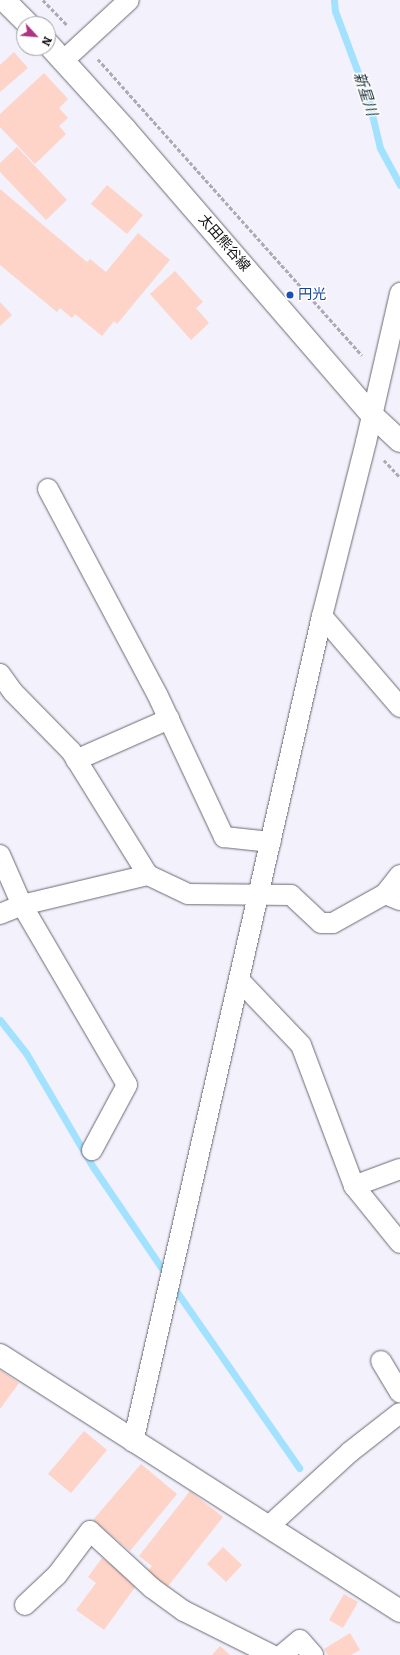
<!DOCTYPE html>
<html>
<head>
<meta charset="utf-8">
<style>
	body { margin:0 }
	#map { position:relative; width:400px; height:1655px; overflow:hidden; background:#f2f1fc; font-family:Bitter,"Noto Sans JP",serif }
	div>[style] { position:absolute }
	.stream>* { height:7px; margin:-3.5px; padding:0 3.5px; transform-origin:3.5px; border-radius:3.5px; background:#a2e2fe }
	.building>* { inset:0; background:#fdd4c7 }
	.path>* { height:2.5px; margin-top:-1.25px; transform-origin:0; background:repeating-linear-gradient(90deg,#acabb4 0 4px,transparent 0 6px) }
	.roads { filter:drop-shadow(0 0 1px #6a6973) drop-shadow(0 0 1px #6a6973) }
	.minor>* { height:20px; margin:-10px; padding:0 10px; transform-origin:10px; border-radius:10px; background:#fff }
	.tertiary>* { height:22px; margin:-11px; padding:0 11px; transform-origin:11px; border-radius:11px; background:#fff }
	.secondary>* { height:22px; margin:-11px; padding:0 11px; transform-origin:11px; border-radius:11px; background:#fff }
	.dots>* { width:11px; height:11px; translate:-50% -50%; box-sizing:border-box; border:2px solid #fff; border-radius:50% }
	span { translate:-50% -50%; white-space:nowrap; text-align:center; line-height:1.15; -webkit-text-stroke:3px #fff; paint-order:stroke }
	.street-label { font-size:14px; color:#101013 }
	.transit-label { font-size:14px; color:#164399 }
	.left { translate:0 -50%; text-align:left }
	.water-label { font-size:15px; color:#1c313a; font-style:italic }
	.north { position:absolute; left:16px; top:16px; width:40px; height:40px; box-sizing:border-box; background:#fff; border:1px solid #9f9fa1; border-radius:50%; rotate:116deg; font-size:11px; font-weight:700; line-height:16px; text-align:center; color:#101013 }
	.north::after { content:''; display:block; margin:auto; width:14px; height:18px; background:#b03383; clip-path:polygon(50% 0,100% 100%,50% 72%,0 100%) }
</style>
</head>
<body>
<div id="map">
	<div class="stream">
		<div style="left:334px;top:0;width:11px;rotate:85deg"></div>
		<div style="left:335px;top:11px;width:97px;rotate:69.5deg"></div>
		<div style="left:369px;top:102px;width:47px;rotate:76.6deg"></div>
		<div style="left:380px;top:148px;width:42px;rotate:61.6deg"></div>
		<div style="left:0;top:1020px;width:42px;rotate:51.8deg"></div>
		<div style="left:26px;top:1053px;width:132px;rotate:59.6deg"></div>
		<div style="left:93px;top:1167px;width:132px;rotate:55.8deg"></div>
		<div style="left:172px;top:1285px;width:223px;rotate:55.2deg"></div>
	</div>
	<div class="building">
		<div style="clip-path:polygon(14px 52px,28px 68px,0 92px,0 65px)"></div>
		<div style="clip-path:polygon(44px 73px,68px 99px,59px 108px,68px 118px,59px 126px,66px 134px,35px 164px,0 127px,0 114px)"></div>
		<div style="clip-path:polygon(17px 147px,67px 200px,46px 220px,0 172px,0 163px)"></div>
		<div style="clip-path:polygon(107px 185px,143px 215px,127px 234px,91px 204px)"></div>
		<div style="clip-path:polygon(0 189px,87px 262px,90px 259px,106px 272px,138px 233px,170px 260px,117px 324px,114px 321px,102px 336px,75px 314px,72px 318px,60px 308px,57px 312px,0 265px)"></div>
		<div style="clip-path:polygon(175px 271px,203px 302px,196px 308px,209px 323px,191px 340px,150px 294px)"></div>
		<div style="clip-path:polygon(0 302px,12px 315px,0 326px)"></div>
		<div style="clip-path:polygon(0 1370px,19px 1383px,0 1409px)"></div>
		<div style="clip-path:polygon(84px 1431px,107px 1450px,71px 1493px,48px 1474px)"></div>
		<div style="clip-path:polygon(141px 1464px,177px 1494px,130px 1551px,93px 1520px)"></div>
		<div style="clip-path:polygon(190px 1491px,223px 1517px,165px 1590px,145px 1574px,152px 1566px,139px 1556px)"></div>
		<div style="clip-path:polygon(223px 1547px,242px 1565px,226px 1582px,207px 1564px)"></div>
		<div style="clip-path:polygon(102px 1558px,138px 1583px,104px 1630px,76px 1610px,96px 1583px,88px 1577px)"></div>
		<div style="clip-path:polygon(344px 1594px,358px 1602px,343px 1628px,329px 1620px)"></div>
		<div style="clip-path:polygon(350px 1633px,360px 1650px,351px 1655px,328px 1655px,324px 1649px)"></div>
		<div style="clip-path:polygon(220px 1646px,230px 1655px,212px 1655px)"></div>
	</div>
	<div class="path">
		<div style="left:43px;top:0;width:36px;rotate:46deg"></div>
		<div style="left:98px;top:59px;width:397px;rotate:48.3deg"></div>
		<div style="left:384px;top:460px;width:23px;rotate:47deg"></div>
	</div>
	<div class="roads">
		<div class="minor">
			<div style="left:64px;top:60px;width:88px;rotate:-42.7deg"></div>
			<div style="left:48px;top:489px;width:234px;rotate:62deg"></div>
			<div style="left:158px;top:696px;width:156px;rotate:64.9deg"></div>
			<div style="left:224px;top:837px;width:47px;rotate:6.1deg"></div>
			<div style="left:322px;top:616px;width:120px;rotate:49.4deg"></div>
			<div style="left:0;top:674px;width:22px;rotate:54deg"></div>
			<div style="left:13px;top:692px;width:83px;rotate:45.5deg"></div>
			<div style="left:71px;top:751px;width:146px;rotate:58.2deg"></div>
			<div style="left:76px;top:760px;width:102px;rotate:-23.8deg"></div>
			<div style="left:0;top:855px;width:55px;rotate:66.3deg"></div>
			<div style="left:22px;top:905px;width:208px;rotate:59.7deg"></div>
			<div style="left:127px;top:1085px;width:74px;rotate:118.3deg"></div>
			<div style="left:385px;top:894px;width:24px;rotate:-52deg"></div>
			<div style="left:0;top:914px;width:24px;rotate:-22deg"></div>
			<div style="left:22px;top:905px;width:130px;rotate:-13.4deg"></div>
			<div style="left:148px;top:875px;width:44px;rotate:25.4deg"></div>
			<div style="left:188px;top:894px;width:103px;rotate:0.6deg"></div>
			<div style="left:291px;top:895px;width:41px;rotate:43deg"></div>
			<div style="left:321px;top:923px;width:12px"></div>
			<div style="left:333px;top:923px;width:60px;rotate:-29.1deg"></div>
			<div style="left:385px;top:894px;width:16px;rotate:22deg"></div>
			<div style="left:240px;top:981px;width:88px;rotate:46.4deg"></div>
			<div style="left:301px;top:1045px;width:151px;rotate:69.4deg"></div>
			<div style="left:354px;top:1186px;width:49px;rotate:-20.3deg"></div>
			<div style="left:354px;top:1186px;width:73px;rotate:51.1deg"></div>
			<div style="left:381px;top:1361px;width:37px;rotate:59deg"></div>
			<div style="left:133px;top:1442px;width:847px;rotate:-77.11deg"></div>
			<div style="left:322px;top:616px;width:179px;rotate:-75.8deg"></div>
			<div style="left:366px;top:442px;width:153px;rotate:-77.1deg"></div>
			<div style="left:269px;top:1526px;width:110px;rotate:-42.4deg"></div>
			<div style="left:350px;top:1452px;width:63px;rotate:-38deg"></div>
			<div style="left:25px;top:1605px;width:44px;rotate:-43.2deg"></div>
			<div style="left:57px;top:1575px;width:55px;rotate:-53.1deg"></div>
			<div style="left:90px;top:1531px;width:84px;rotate:42.6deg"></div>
			<div style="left:152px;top:1588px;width:39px;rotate:36deg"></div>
			<div style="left:184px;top:1611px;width:98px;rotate:26.6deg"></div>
			<div style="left:282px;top:1655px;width:23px;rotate:-40deg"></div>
			<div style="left:300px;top:1640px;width:20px;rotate:49deg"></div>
		</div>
		<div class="tertiary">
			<div style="left:0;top:1355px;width:475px;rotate:32.6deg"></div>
		</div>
		<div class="secondary">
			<div style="left:4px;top:0;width:34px;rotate:45deg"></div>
			<div style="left:48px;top:44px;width:115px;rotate:47.8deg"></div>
			<div style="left:125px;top:129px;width:378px;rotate:49.2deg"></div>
			<div style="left:372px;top:415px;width:38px;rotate:43deg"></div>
		</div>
	</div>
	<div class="dots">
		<div style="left:290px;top:295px;background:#1a4fb4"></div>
	</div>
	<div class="street-label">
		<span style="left:224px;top:243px;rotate:49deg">太田熊谷線</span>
	</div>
	<div class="transit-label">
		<span class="left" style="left:298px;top:295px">円光</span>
	</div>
	<div class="water-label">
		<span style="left:365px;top:94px;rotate:72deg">新星川</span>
	</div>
	<div class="north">N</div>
</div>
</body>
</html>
